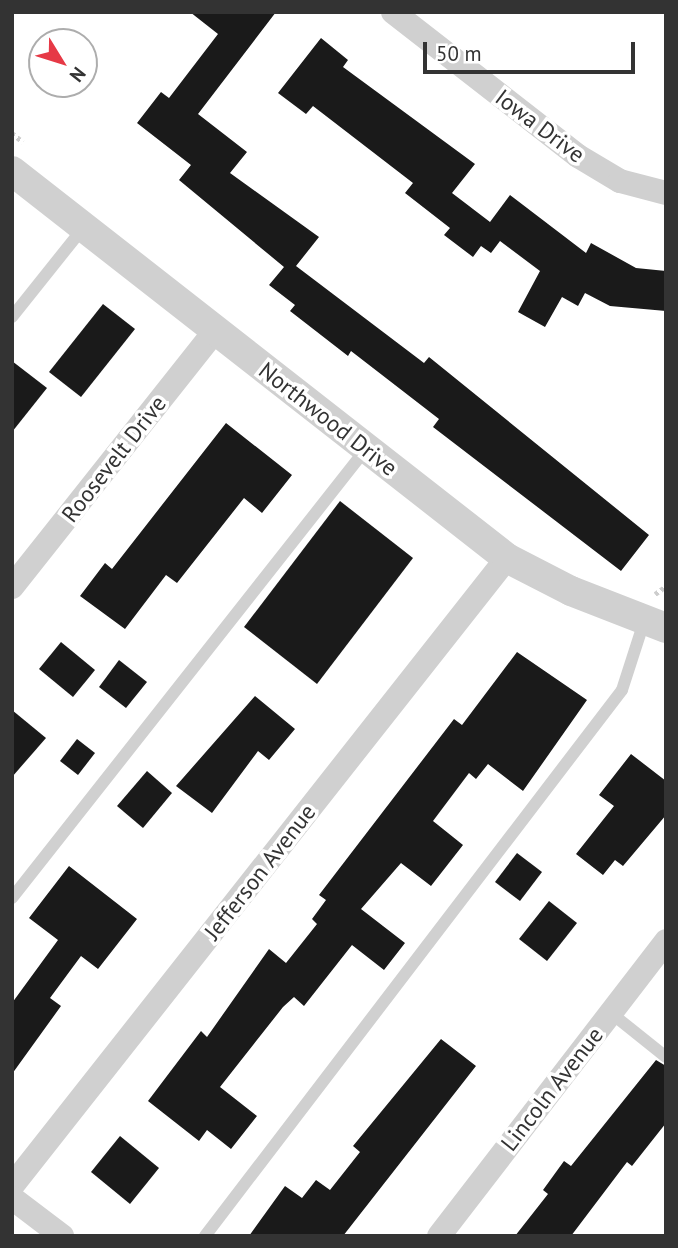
<!DOCTYPE html>
<html>
<head>
<meta charset="utf-8">
<style>
	body { margin:0 }
	#map { position:relative; width:678px; height:1248px; overflow:hidden; background:#fff; font-family:"PT Sans",sans-serif }
	div>[style] { position:absolute }
	.building>* { inset:0; background:#1a1a1a }
	.path>* { height:4.5px; margin-top:-2.25px; transform-origin:0; background:repeating-linear-gradient(90deg,#cdcdcd 0 3.5px,transparent 0 7px) }
	.service>* { height:12px; margin:-6px; padding:0 6px; transform-origin:6px; border-radius:6px; background:#d0d0d0 }
	.minor>* { height:24px; margin:-12px; padding:0 12px; transform-origin:12px; border-radius:12px; background:#d0d0d0 }
	.tertiary>* { height:30px; margin:-15px; padding:0 15px; transform-origin:15px; border-radius:15px; background:#d0d0d0 }
	span { translate:-50% -50%; white-space:nowrap; text-align:center; line-height:1.15; -webkit-text-stroke:7px #fff; paint-order:stroke }
	.street-label { font-size:23px; color:#333 }
	.frame { position:absolute; inset:0; border:14px solid #333; pointer-events:none }
	.north { position:absolute; left:28px; top:28px; width:70px; height:70px; box-sizing:border-box; background:#fff; border:2px solid #adadad; border-radius:50%; rotate:128deg; font-size:19px; font-weight:700; line-height:28px; text-align:center; color:#333 }
	.north::after { content:''; display:block; margin:auto; width:24px; height:32px; background:#e63946; clip-path:polygon(50% 0,100% 100%,50% 72%,0 100%) }
	.scale { position:absolute; left:423px; top:42px; width:212px; height:32px; box-sizing:border-box; border:4px solid #333; border-top:0; padding-left:9px; font-size:21px; line-height:24px; white-space:nowrap; color:#333; -webkit-text-stroke:5px #fff; paint-order:stroke }
</style>
</head>
<body>
<div id="map">
	<div class="building">
		<div style="clip-path:polygon(190px 12px,276px 12px,198px 114px,247px 152px,230px 173px,319px 237px,296px 266px,424px 363px,429px 357px,649px 535px,621px 571px,433px 427px,439px 419px,351px 351px,348px 356px,290px 311px,295px 305px,269px 285px,284px 267px,179px 180px,191px 165px,137px 123px,161px 92px,169px 98px,218px 34px)"></div>
		<div style="clip-path:polygon(321px 38px,348px 60px,343px 67px,475px 164px,452px 193px,490px 222px,510px 195px,586px 253px,591px 243px,636px 268px,666px 271px,666px 311px,610px 306px,585px 293px,578px 306px,562px 297px,545px 327px,518px 312px,540px 271px,500px 241px,491px 253px,481px 246px,473px 257px,444px 235px,450px 228px,405px 193px,413px 183px,313px 106px,306px 114px,278px 93px)"></div>
		<div style="clip-path:polygon(103px 304px,135px 329px,81px 397px,49px 372px)"></div>
		<div style="clip-path:polygon(12px 361px,47px 388px,12px 432px)"></div>
		<div style="clip-path:polygon(226px 423px,292px 475px,262px 513px,244px 498px,177px 583px,166px 575px,125px 629px,80px 596px,105px 563px,112px 569px)"></div>
		<div style="clip-path:polygon(340px 501px,413px 558px,317px 684px,244px 627px)"></div>
		<div style="clip-path:polygon(61px 642px,95px 670px,73px 697px,39px 669px)"></div>
		<div style="clip-path:polygon(517px 652px,587px 700px,523px 791px,488px 764px,476px 779px,469px 773px,433px 821px,463px 845px,431px 886px,401px 863px,361px 909px,405px 943px,384px 970px,352px 945px,304px 1006px,294px 997px,283px 1007px,220px 1087px,257px 1116px,231px 1149px,207px 1130px,199px 1141px,148px 1101px,201px 1031px,207px 1037px,269px 949px,286px 963px,317px 924px,312px 919px,326px 900px,319px 895px,454px 719px,462px 725px)"></div>
		<div style="clip-path:polygon(119px 660px,147px 682px,126px 708px,99px 687px)"></div>
		<div style="clip-path:polygon(255px 696px,295px 729px,269px 760px,258px 751px,212px 813px,176px 786px)"></div>
		<div style="clip-path:polygon(12px 710px,46px 738px,12px 777px)"></div>
		<div style="clip-path:polygon(77px 739px,95px 753px,78px 775px,60px 761px)"></div>
		<div style="clip-path:polygon(631px 754px,666px 781px,666px 815px,623px 866px,615px 860px,603px 875px,576px 854px,614px 806px,599px 795px)"></div>
		<div style="clip-path:polygon(147px 771px,172px 793px,143px 828px,117px 806px)"></div>
		<div style="clip-path:polygon(517px 853px,542px 872px,520px 901px,495px 882px)"></div>
		<div style="clip-path:polygon(69px 866px,137px 919px,98px 969px,81px 956px,50px 998px,61px 1006px,12px 1074px,12px 1003px,58px 940px,29px 918px)"></div>
		<div style="clip-path:polygon(549px 901px,577px 923px,547px 961px,519px 939px)"></div>
		<div style="clip-path:polygon(441px 1039px,476px 1066px,343px 1236px,249px 1236px,285px 1186px,302px 1198px,316px 1180px,330px 1190px,360px 1152px,353px 1146px)"></div>
		<div style="clip-path:polygon(656px 1060px,666px 1066px,666px 1123px,632px 1166px,627px 1162px,571px 1236px,515px 1236px,548px 1194px,543px 1190px,564px 1161px,571px 1166px)"></div>
		<div style="clip-path:polygon(120px 1136px,159px 1168px,130px 1204px,91px 1172px)"></div>
	</div>
	<div class="path">
		<div style="left:12px;top:133px;width:14px;rotate:39deg"></div>
		<div style="left:655px;top:594px;width:14px;rotate:-36deg"></div>
	</div>
	<div class="service">
		<div style="left:12px;top:317px;width:114px;rotate:-51.4deg"></div>
		<div style="left:12px;top:898px;width:572px;rotate:-51.75deg"></div>
		<div style="left:611px;top:1013px;width:70px;rotate:38.7deg"></div>
		<div style="left:205px;top:1236px;width:687px;rotate:-52.63deg"></div>
		<div style="left:622px;top:690px;width:71px;rotate:-72.1deg"></div>
	</div>
	<div class="minor">
		<div style="left:393px;top:12px;width:234px;rotate:37.9deg"></div>
		<div style="left:578px;top:156px;width:49px;rotate:30.8deg"></div>
		<div style="left:620px;top:181px;width:48px;rotate:14.6deg"></div>
		<div style="left:12px;top:587px;width:327px;rotate:-51.6deg"></div>
		<div style="left:12px;top:1186px;width:800px;rotate:-51.75deg"></div>
		<div style="left:12px;top:1198px;width:63px;rotate:37.2deg"></div>
		<div style="left:439px;top:1236px;width:372px;rotate:-52.4deg"></div>
	</div>
	<div class="tertiary">
		<div style="left:12px;top:171px;width:628px;rotate:38.02deg"></div>
		<div style="left:507px;top:558px;width:72px;rotate:27.3deg"></div>
		<div style="left:571px;top:591px;width:102px;rotate:21.3deg"></div>
	</div>
	<div class="street-label">
		<span style="left:540px;top:126px;rotate:37deg">Iowa Drive</span>
		<span style="left:328px;top:419px;rotate:38deg">Northwood Drive</span>
		<span style="left:114px;top:459px;rotate:-52deg">Roosevelt Drive</span>
		<span style="left:260px;top:872px;rotate:-52deg">Jefferson Avenue</span>
		<span style="left:552px;top:1089px;rotate:-52deg">Lincoln Avenue</span>
	</div>
	<div class="frame"></div>
	<div class="north">N</div>
	<div class="scale">50 m</div>
</div>
</body>
</html>
